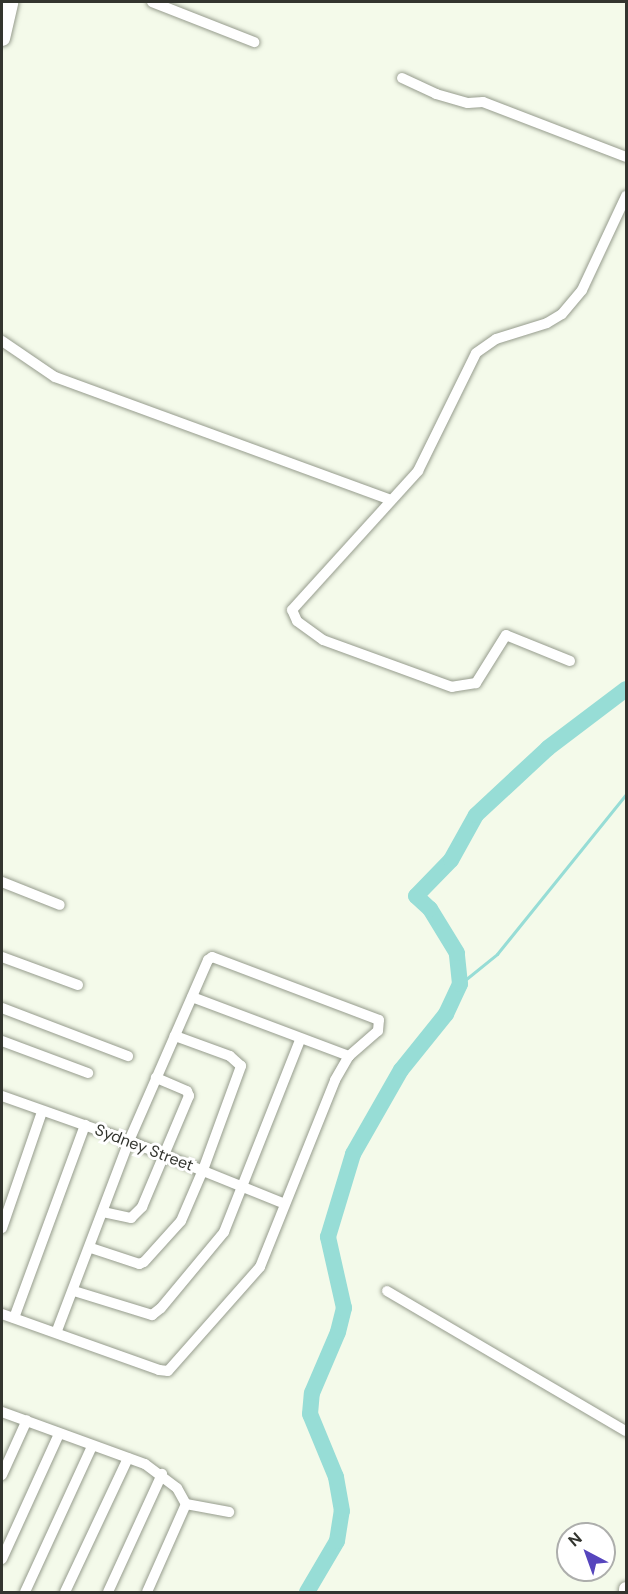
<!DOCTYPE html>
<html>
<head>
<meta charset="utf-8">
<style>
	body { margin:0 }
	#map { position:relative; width:628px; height:1594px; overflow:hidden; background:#f4faea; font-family:"DM Sans",sans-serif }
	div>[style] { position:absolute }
	.stream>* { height:3px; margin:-1.5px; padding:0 1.5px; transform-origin:1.5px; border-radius:1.5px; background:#97ddd6 }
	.river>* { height:16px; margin:-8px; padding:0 8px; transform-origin:8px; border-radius:8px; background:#97ddd6 }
	.roads { filter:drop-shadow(0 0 2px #969c8d) drop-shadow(0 0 2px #969c8d) }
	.minor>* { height:10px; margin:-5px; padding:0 5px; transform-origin:5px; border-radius:5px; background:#fff }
	.tertiary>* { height:14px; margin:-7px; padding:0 7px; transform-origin:7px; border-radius:7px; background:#fff }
	.secondary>* { height:15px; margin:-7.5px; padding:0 7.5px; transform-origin:7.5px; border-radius:7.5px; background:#fff }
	span { translate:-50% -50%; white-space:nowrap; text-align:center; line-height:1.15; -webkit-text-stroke:6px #fff; paint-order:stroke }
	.street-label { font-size:16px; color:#33352f }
	.frame { position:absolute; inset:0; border:3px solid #33352f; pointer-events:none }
	.north { position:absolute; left:556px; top:1522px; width:60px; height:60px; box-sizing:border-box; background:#fff; border:2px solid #adaeac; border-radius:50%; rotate:319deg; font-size:16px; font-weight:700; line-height:24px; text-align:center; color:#33352f }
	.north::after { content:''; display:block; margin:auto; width:21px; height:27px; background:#5645bd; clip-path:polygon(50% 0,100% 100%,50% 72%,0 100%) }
</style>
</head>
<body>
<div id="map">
	<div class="stream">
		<div style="left:460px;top:984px;width:48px;rotate:-39deg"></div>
		<div style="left:497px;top:954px;width:206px;rotate:-51.1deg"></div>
	</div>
	<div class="river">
		<div style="left:307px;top:1592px;width:59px;rotate:-59.5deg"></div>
		<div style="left:337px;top:1541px;width:30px;rotate:-81deg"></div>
		<div style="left:342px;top:1511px;width:35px;rotate:-100deg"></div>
		<div style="left:336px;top:1477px;width:68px;rotate:-112.4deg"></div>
		<div style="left:310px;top:1414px;width:21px;rotate:-85deg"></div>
		<div style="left:312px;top:1393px;width:66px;rotate:-66.9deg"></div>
		<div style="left:338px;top:1332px;width:25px;rotate:-76deg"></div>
		<div style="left:344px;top:1308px;width:73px;rotate:-102.7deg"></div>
		<div style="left:328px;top:1237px;width:87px;rotate:-73.2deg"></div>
		<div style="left:353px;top:1154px;width:97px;rotate:-60.3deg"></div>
		<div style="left:401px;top:1070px;width:72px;rotate:-51.2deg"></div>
		<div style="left:446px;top:1014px;width:33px;rotate:-65deg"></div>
		<div style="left:460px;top:984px;width:31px;rotate:-96deg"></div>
		<div style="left:457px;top:953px;width:52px;rotate:-121.5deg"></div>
		<div style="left:430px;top:909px;width:19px;rotate:-137deg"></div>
		<div style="left:416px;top:896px;width:50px;rotate:-45.8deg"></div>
		<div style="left:451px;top:860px;width:51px;rotate:-60.9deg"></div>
		<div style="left:476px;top:815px;width:98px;rotate:-42.9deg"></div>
		<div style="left:548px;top:748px;width:98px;rotate:-37.1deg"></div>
	</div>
	<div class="roads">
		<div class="minor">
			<div style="left:152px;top:2px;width:110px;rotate:21.4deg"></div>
			<div style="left:402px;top:78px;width:38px;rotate:25deg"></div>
			<div style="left:436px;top:94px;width:33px;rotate:16deg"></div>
			<div style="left:468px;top:103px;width:15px;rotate:-4deg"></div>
			<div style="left:483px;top:102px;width:153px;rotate:21deg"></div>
			<div style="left:2px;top:341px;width:64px;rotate:34.2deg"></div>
			<div style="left:55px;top:377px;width:355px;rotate:20.1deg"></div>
			<div style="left:570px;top:661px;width:69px;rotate:-157.9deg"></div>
			<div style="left:506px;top:635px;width:57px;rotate:122deg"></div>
			<div style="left:476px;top:683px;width:24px;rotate:171deg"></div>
			<div style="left:452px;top:687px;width:137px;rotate:-160deg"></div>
			<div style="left:323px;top:640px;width:32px;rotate:-144deg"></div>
			<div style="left:297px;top:621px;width:12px;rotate:-114deg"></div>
			<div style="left:292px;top:610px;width:188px;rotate:-47.8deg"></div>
			<div style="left:418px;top:471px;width:131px;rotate:-63.8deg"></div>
			<div style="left:476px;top:353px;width:24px;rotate:-35deg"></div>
			<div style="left:496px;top:339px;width:53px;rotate:-17.4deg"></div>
			<div style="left:547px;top:323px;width:17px;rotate:-31deg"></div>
			<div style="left:562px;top:314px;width:31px;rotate:-50deg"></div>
			<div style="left:582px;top:290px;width:104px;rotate:-64.9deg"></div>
			<div style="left:2px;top:882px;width:62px;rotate:21.6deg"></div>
			<div style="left:2px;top:957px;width:81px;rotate:20.2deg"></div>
			<div style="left:192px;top:997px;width:168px;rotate:20.6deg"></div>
			<div style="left:2px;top:1008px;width:135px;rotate:20.9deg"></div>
			<div style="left:2px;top:1041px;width:92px;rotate:20.4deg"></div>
			<div style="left:2px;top:1096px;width:135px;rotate:19.5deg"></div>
			<div style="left:129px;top:1141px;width:168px;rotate:22deg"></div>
			<div style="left:103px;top:1212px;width:29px;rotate:12deg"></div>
			<div style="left:131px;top:1218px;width:16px;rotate:-45deg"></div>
			<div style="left:142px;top:1207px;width:121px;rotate:-67.1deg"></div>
			<div style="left:189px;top:1096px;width:5px;rotate:-112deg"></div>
			<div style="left:187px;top:1091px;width:34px;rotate:-157deg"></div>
			<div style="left:2px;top:1228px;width:123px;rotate:-71deg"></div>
			<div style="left:91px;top:1248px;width:51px;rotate:18.4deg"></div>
			<div style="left:139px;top:1264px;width:5px;rotate:-22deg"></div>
			<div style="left:144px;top:1262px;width:55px;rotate:-47.9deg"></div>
			<div style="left:181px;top:1221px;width:56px;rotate:-66.7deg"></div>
			<div style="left:203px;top:1170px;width:111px;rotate:-69.9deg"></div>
			<div style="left:241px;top:1066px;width:15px;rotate:-138deg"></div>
			<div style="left:230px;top:1056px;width:59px;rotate:-160deg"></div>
			<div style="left:74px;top:1291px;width:82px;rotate:17.1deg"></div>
			<div style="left:152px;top:1315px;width:11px;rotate:-38deg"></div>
			<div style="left:161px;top:1308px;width:99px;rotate:-50.3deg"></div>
			<div style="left:224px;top:1232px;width:206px;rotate:-68.4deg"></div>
			<div style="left:387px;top:1291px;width:277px;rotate:30.4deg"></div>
			<div style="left:2px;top:1314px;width:167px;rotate:19.6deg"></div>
			<div style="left:159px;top:1370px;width:9px;rotate:6deg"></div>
			<div style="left:168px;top:1371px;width:139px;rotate:-48.5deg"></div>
			<div style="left:260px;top:1267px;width:201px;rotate:-68.1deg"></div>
			<div style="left:335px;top:1080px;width:28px;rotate:-60deg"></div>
			<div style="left:349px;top:1056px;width:38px;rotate:-41deg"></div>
			<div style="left:378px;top:1031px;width:11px;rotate:-85deg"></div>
			<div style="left:379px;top:1020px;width:178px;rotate:-159.3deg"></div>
			<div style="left:212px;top:957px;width:5px;rotate:143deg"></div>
			<div style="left:208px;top:960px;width:197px;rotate:113.6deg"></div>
			<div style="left:129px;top:1141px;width:205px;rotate:110.8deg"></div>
			<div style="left:14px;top:1318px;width:206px;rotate:-69.8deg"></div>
			<div style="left:2px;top:1412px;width:152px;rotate:20deg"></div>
			<div style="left:145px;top:1464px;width:40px;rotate:37deg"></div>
			<div style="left:177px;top:1488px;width:18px;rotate:61deg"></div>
			<div style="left:186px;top:1504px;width:96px;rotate:113.9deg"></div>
			<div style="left:2px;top:1475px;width:60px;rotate:-65.6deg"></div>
			<div style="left:186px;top:1504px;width:44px;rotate:10.5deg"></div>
			<div style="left:2px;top:1559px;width:137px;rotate:-65.5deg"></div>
			<div style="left:25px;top:1592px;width:161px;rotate:-65.3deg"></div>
			<div style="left:65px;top:1592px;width:148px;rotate:-64.8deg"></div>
			<div style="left:108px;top:1592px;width:130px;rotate:-65.4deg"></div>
		</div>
		<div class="tertiary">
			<div style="left:626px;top:1592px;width:3px;rotate:-90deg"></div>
		</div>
		<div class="secondary">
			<div style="left:2px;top:38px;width:37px;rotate:-77deg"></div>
		</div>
	</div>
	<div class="street-label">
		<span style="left:144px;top:1148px;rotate:21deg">Sydney Street</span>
	</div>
	<div class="frame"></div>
	<div class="north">N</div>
</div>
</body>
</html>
